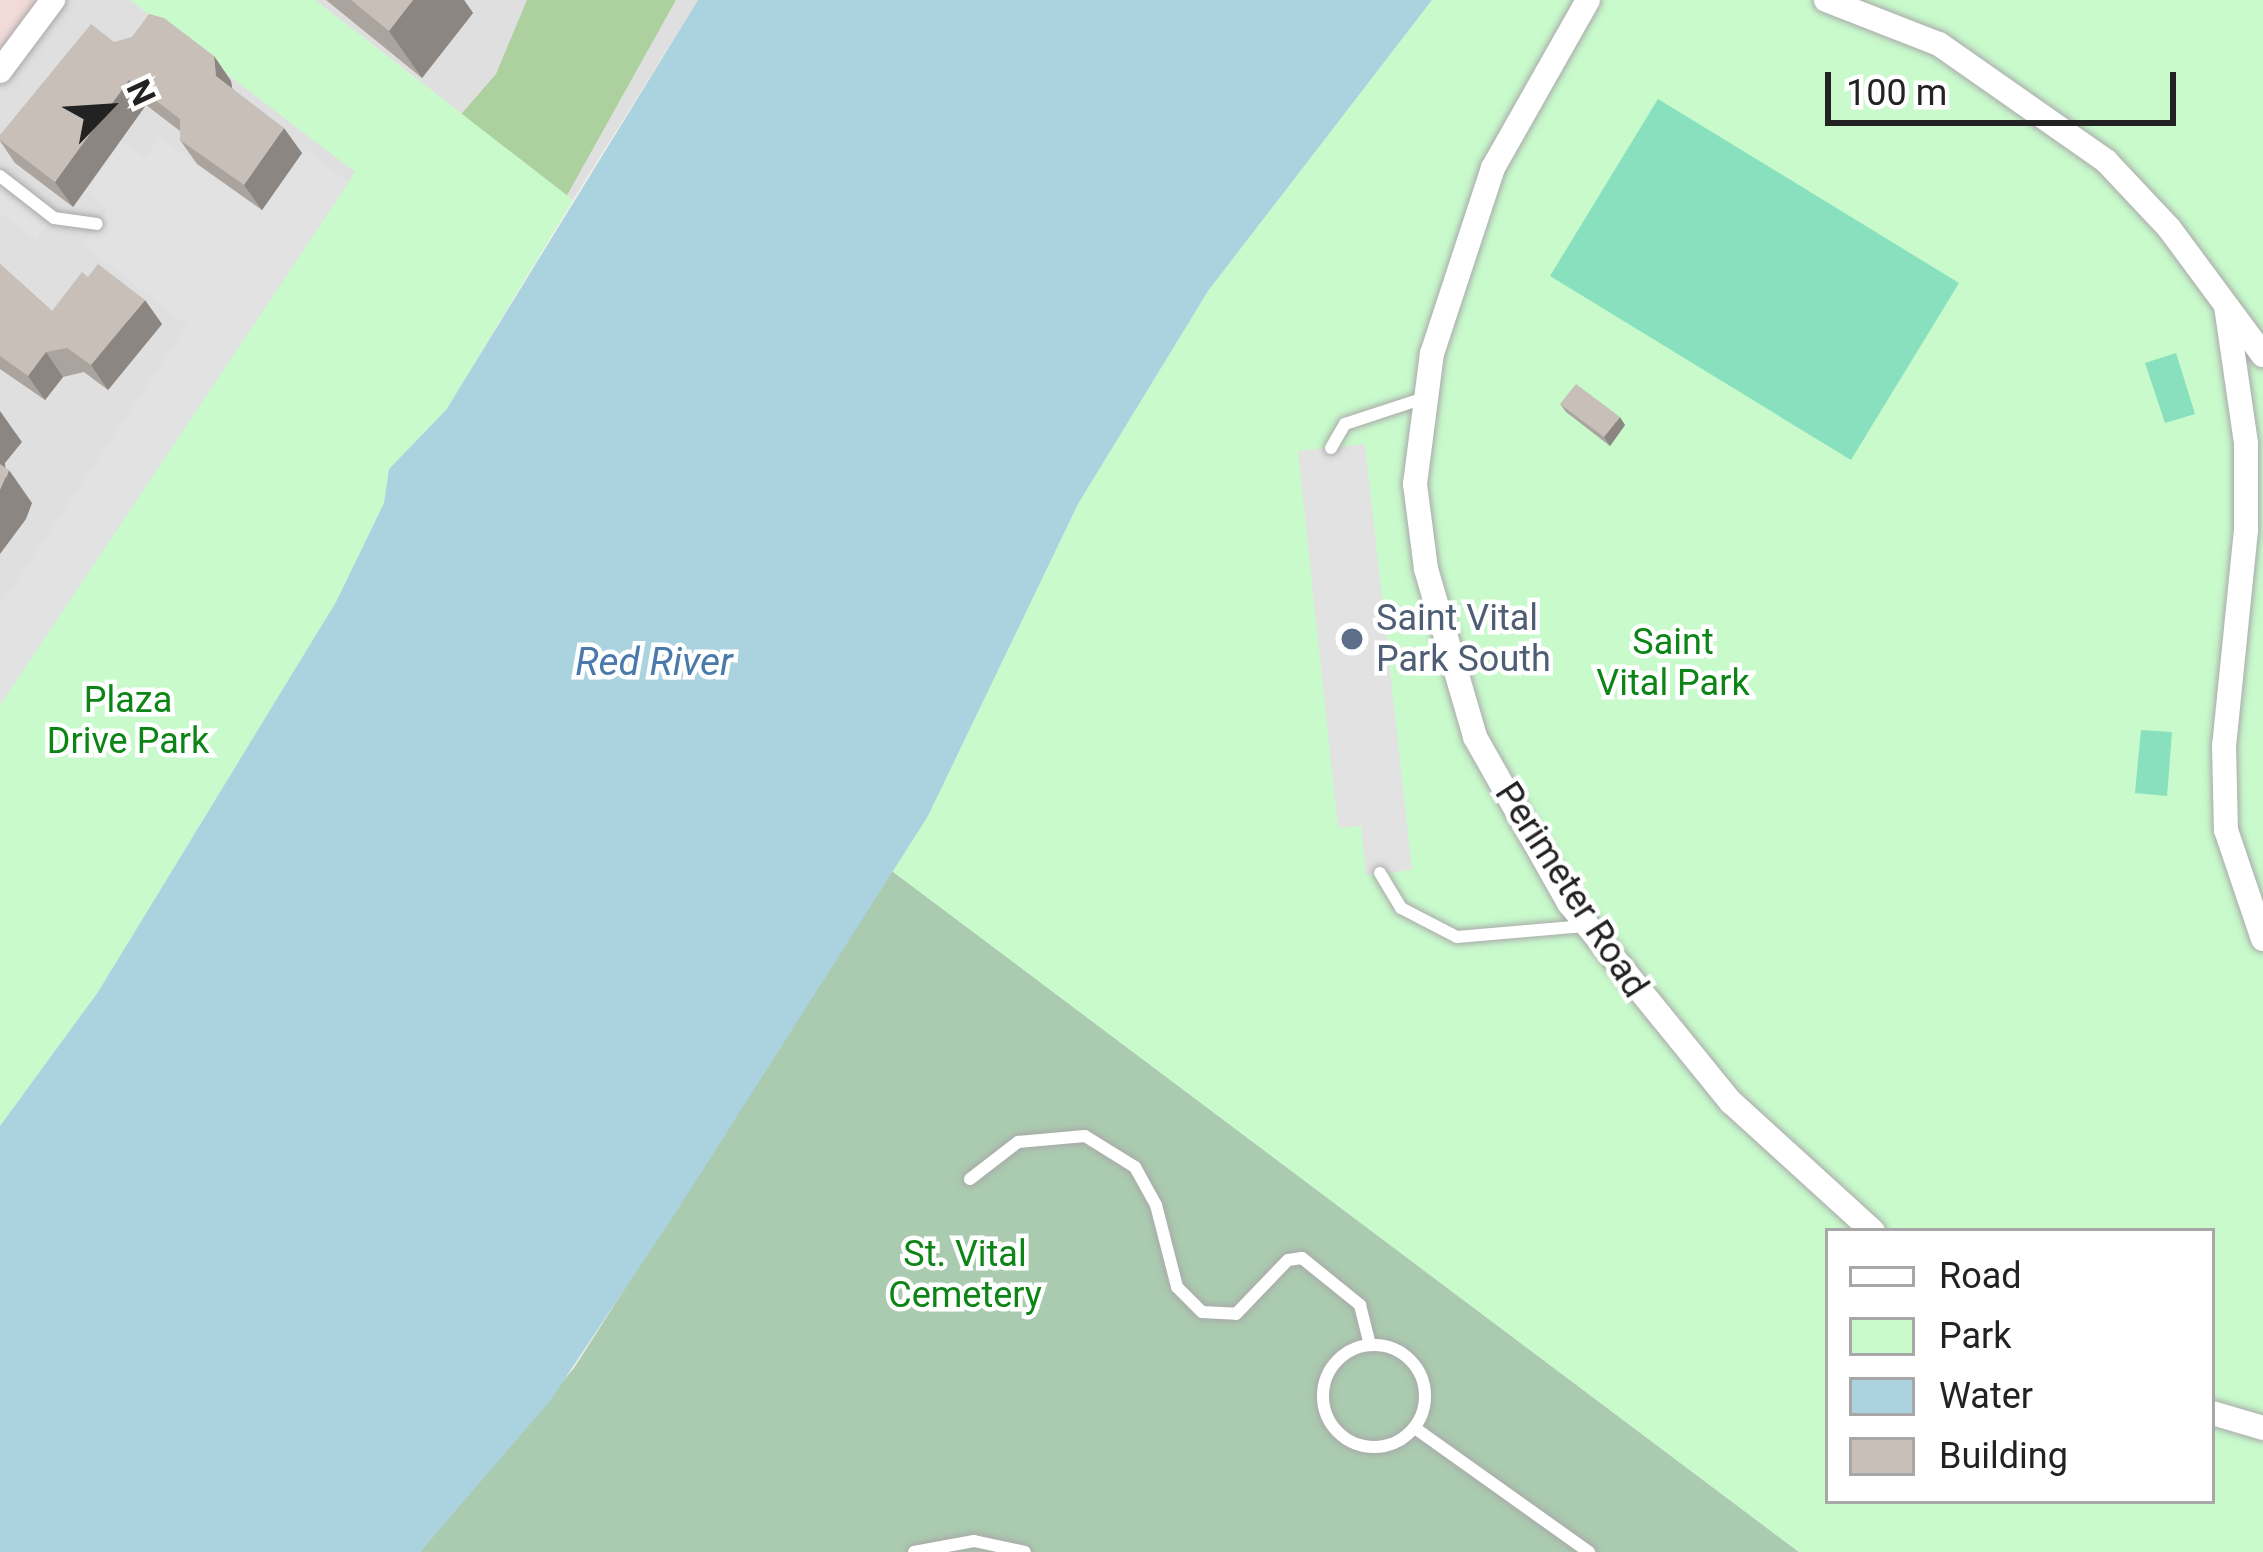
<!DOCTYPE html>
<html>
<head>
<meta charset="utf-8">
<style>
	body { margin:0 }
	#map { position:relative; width:2263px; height:1552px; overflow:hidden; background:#f2efe9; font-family:Roboto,sans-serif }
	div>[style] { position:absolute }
	.residential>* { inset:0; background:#e0dfdf }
	.commercial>* { inset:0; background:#f2dad9 }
	.forest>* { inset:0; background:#add19e }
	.cemetery>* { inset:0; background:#aacbaf }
	.park>* { inset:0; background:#c8facc }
	.pitch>* { inset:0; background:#88e0be }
	.parking>* { inset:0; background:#e2e2e2 }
	.water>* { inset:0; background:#aad3df }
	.roads { filter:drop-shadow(0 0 3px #a9a9a9) drop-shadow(0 0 3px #a9a9a9) }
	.lane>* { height:12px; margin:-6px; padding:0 6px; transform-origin:6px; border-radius:6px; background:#fff }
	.lane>.ring { margin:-6px; padding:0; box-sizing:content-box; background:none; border:12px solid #fff; border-radius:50% }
	.street>* { height:24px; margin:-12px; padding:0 12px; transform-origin:12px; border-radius:12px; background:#fff }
	.wall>* { inset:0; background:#aba49e }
	.shaded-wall>* { inset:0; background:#8b8681 }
	.building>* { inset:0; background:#c7bfb8 }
	.dots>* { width:33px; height:33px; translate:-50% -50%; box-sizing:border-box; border:6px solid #fff; border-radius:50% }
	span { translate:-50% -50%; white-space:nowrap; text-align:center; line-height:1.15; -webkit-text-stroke:9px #fff; paint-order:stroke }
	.service-label { font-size:36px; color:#4e5e75 }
	.left { translate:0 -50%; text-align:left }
	.park-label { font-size:36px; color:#0c8416 }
	.street-label { font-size:36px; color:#222 }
	.water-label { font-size:39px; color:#4a7aab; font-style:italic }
	.legend { position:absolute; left:1825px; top:1228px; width:390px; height:276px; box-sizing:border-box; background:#fff; border:3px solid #a7a7a7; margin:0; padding:15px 21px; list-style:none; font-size:36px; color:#222 }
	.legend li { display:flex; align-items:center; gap:24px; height:60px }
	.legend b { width:60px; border:3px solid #a7a7a7 }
	.north { position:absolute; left:48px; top:48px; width:120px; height:120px; -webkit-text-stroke:9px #fff; paint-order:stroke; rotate:65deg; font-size:33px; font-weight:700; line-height:48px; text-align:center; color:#222 }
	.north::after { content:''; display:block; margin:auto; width:42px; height:54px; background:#222; clip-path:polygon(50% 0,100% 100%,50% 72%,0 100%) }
	.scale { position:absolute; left:1825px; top:72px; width:351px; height:54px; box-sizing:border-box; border:6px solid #222; border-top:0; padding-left:15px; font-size:36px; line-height:42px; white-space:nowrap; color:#222; -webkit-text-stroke:9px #fff; paint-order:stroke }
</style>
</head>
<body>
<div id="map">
	<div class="residential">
		<div style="clip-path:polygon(51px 0,130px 0,356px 172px,0 705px,0 69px)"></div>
		<div style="clip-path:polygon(315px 0,698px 0,573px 200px)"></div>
	</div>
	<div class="commercial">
		<div style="clip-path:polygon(0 0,51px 0,0 69px)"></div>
	</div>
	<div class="forest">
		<div style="clip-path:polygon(527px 0,676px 0,561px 206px,450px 127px,496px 74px)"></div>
	</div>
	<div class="cemetery">
		<div style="clip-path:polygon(892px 871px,1799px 1552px,420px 1552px,574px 1368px)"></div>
	</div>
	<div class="park">
		<div style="clip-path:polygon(130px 0,315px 0,573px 200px,446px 410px,389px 469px,384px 503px,336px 602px,98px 992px,0 1126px,0 705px,355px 172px)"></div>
		<div style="clip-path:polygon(evenodd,1432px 0,2263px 0,2263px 1552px,1799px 1552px,892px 871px,928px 816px,1078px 504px,1208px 291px,1432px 0,1828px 1231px,2212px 1231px,2212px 1501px,1828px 1501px,1828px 1231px)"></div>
	</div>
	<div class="pitch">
		<div style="clip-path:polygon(1658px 99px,1959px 283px,1851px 460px,1550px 276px)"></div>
		<div style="clip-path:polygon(2176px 353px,2195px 414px,2165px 423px,2145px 363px)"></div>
		<div style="clip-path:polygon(2141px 730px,2172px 732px,2167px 796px,2135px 793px)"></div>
	</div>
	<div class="parking">
		<div style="clip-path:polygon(160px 138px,261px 210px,305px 149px,349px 182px,0 705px,0 605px,187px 325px,83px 245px,108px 208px,86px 192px,121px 142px,145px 158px)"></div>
		<div style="clip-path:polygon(0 186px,49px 222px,36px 240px,0 213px)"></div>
		<div style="clip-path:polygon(1365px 444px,1412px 870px,1366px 875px,1361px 826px,1338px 828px,1298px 451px)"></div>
	</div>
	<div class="water">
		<div style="clip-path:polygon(698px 0,1432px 0,1208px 291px,1078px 504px,928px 816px,678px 1209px,550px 1401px,420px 1552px,0 1552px,0 1126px,98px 992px,336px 602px,384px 503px,389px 469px,446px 410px)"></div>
	</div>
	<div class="roads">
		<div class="lane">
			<div style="left:0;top:176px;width:68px;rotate:37.9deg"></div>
			<div style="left:54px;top:218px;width:43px;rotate:7.9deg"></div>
			<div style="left:1331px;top:448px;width:28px;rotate:-60deg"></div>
			<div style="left:1345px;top:424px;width:83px;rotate:-18.2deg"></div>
			<div style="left:1380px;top:873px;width:41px;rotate:59deg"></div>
			<div style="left:1401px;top:908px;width:63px;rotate:27.4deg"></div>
			<div style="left:1457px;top:937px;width:128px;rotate:-4.9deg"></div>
			<div style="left:970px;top:1179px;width:61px;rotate:-37.6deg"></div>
			<div style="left:1018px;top:1142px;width:67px;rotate:-5.1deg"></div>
			<div style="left:1085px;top:1136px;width:59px;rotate:31.8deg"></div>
			<div style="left:1135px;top:1167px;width:43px;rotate:61.1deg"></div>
			<div style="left:1156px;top:1205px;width:85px;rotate:75.6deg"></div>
			<div style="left:1177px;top:1287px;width:35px;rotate:45deg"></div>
			<div style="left:1202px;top:1312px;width:34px;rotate:3deg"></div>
			<div style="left:1236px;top:1314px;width:75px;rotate:-46.1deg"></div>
			<div style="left:1288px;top:1260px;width:14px;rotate:-8deg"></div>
			<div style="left:1302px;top:1258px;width:75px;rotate:39deg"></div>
			<div style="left:1360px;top:1305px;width:41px;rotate:76deg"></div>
			<div class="ring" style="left:1323px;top:1345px;width:90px;height:90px"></div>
			<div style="left:1415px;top:1428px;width:214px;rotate:35.5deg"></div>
			<div style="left:914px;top:1552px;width:61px;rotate:-10.4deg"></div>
			<div style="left:974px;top:1541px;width:52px;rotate:12.2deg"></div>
		</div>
		<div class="street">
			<div style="left:1588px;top:0;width:193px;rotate:119.5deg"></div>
			<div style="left:1493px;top:168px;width:195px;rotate:108.2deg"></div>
			<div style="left:1432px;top:353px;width:132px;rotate:97.4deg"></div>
			<div style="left:1415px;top:484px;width:86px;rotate:82.6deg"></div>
			<div style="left:1426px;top:569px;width:175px;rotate:73.7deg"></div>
			<div style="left:1475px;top:737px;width:191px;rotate:60.5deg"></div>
			<div style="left:1569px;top:903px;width:257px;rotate:50.9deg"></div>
			<div style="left:1731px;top:1102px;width:192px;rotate:42.3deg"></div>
			<div style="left:1826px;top:0;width:121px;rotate:21.3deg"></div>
			<div style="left:1939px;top:44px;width:204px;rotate:35deg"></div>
			<div style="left:2106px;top:161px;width:92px;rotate:46.8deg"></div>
			<div style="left:2169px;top:228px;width:158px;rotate:53.5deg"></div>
			<div style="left:0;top:71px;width:89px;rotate:-53.3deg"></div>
			<div style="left:2226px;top:306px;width:138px;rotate:81.7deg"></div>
			<div style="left:2246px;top:443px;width:87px;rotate:90deg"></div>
			<div style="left:2246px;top:530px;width:216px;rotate:95.8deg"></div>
			<div style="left:2224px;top:745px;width:85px;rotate:88.7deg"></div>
			<div style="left:2226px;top:830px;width:115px;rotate:71.3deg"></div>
			<div style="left:2212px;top:1413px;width:53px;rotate:16.4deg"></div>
		</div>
	</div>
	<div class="wall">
		<div style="clip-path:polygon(326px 0,464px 0,473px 13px,422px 78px)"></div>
		<div style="clip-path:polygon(114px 42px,214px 56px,231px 81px,232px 88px,302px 153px,262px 210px,197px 164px,180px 140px,180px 131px,146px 105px,73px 207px,15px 163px,0 141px,0 135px)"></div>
		<div style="clip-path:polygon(0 264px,52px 311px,162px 324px,108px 390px,84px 372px,63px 377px,45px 400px,0 369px)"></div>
		<div style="clip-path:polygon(1560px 404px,1625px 425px,1610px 446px,1566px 412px)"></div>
	</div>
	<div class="shaded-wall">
		<div style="clip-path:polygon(413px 0,464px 0,473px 13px,422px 78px,389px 31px)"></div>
		<div style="clip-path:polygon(214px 56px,231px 81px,234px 101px,216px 76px)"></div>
		<div style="clip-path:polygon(129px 80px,146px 105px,73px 207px,55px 182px)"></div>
		<div style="clip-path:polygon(284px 128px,302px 153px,262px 210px,244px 185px)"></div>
		<div style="clip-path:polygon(145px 300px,162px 324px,108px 390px,91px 365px)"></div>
		<div style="clip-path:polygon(46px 352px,63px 377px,45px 400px,28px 376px)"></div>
		<div style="clip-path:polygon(0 411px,22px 442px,5px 463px,6px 478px,9px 470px,32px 503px,26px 519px,0 554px)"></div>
		<div style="clip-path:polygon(1620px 417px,1625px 425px,1610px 446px,1604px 437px)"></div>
	</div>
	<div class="building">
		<div style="clip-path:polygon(351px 0,413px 0,389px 31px)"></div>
		<div style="clip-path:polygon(149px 14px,164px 18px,214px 56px,216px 76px,284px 128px,244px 185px,180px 140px,180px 119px,129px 80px,55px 182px,0 140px,0 135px,91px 24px,114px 42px,132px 37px)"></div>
		<div style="clip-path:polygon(0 264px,52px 311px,82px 272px,88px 277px,98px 264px,145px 300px,91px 365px,67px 348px,46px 352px,28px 376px,0 356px)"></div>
		<div style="clip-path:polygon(1576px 384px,1620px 417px,1604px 437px,1560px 404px)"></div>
		<div style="clip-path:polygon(0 464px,9px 470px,0 490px)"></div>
	</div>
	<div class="dots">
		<div style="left:1352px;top:639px;background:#5c6f8a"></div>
	</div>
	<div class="service-label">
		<span class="left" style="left:1376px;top:639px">Saint Vital<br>Park South</span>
	</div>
	<div class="park-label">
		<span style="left:1673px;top:663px">Saint<br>Vital Park</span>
		<span style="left:128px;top:721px">Plaza<br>Drive Park</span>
		<span style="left:965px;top:1275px">St. Vital<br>Cemetery</span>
	</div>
	<div class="street-label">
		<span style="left:1571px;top:890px;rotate:57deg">Perimeter Road</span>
	</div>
	<div class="water-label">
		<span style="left:654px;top:662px">Red River</span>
	</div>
	<ul class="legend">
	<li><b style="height:15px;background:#fff"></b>Road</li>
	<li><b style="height:33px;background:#c8facc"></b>Park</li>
	<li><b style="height:33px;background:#aad3df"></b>Water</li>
	<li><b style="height:33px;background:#c7bfb8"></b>Building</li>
	</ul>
	<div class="north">N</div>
	<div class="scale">100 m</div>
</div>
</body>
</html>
